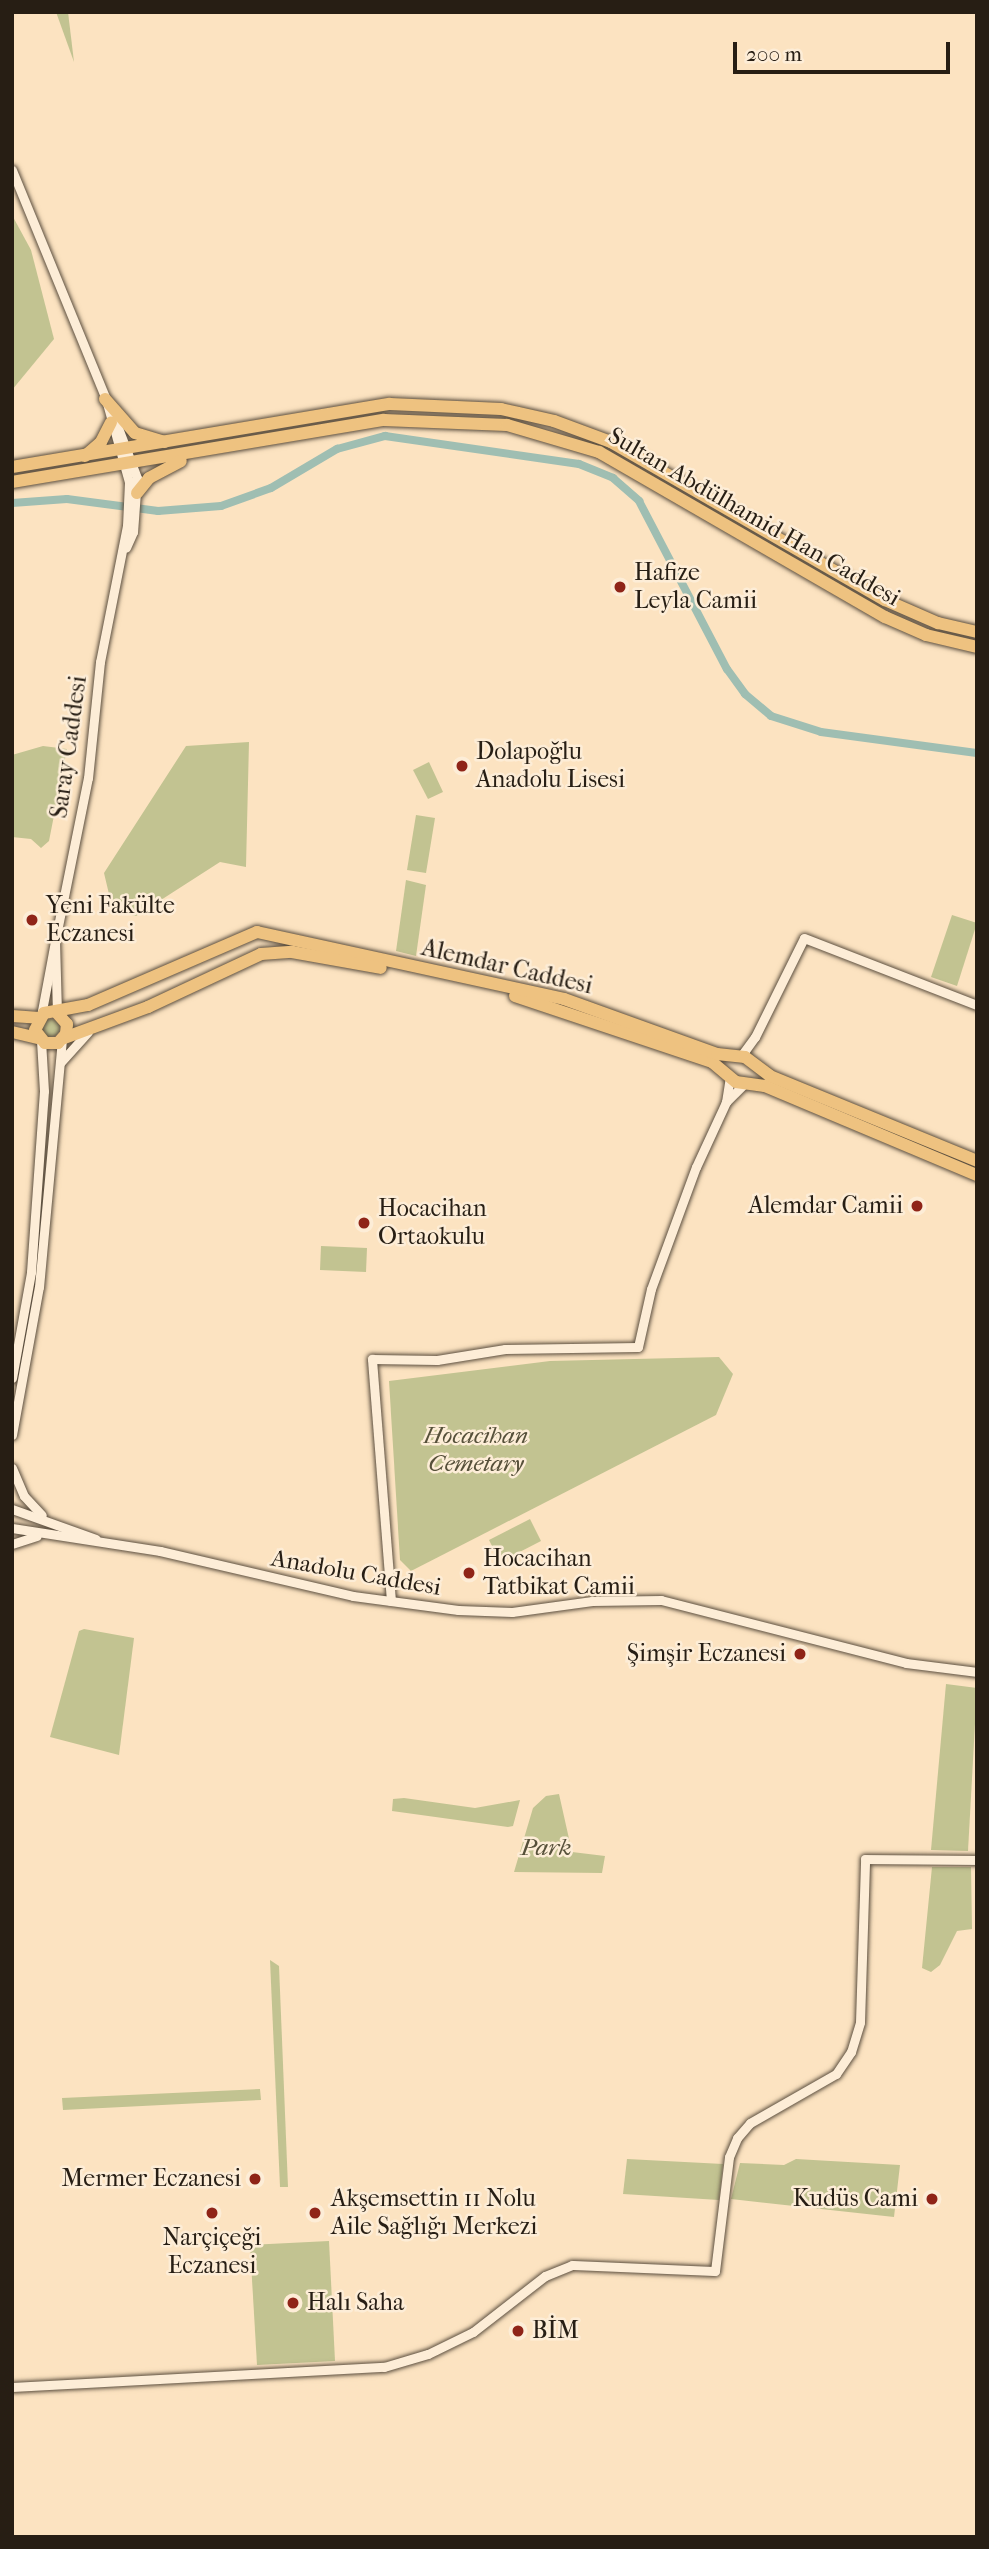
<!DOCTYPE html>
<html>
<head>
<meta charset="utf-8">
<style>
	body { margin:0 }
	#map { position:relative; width:989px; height:2549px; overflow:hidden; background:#fce3c1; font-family:"IM FELL French Canon",serif }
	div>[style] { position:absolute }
	.green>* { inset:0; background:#c2c391 }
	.round { border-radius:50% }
	.canal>* { height:8px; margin:-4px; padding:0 4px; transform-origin:4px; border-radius:4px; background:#9fbeb2 }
	.roads { filter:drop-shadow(0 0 2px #5c4f3f) drop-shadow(0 0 2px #5c4f3f) }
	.minor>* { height:9px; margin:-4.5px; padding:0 4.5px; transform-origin:4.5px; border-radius:4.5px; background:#fdedd7 }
	.major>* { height:12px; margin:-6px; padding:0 6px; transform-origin:6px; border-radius:6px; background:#eec280 }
	.dots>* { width:19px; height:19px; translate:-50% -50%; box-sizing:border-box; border:4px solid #fdedd7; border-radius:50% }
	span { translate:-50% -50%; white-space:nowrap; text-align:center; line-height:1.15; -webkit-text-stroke:5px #fdedd7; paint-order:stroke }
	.street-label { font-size:24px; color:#271e14 }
	.poi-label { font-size:24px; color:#271e14 }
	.left { translate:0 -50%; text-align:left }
	.right { translate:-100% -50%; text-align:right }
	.park-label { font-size:24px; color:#56503a; font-style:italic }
	.frame { position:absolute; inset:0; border:14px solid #271e14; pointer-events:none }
	.scale { position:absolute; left:733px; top:42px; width:217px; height:32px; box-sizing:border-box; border:4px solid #271e14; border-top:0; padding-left:9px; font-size:21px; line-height:24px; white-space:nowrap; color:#271e14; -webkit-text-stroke:5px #fdedd7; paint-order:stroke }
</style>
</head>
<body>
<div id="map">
	<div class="green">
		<div style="clip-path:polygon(56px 12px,68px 12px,74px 62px)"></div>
		<div style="clip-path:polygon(12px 215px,31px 250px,54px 339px,12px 390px)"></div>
		<div style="clip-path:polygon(249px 742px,246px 867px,220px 862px,136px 916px,113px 911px,104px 873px,186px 746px)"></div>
		<div style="clip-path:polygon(43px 746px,67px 749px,49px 841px,41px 848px,31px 839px,12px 837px,12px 755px)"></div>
		<div style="clip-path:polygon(429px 762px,443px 792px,428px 799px,413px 770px)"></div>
		<div style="clip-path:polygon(416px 815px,435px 818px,426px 873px,407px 870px)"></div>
		<div style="clip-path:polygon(406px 880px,426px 885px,416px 956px,396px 951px)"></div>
		<div style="clip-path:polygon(952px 915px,977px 923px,957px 986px,931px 977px)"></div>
		<div class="round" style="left:42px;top:1019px;width:18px;height:18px"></div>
		<div style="clip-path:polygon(321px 1246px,367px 1248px,366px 1272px,320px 1270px)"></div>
		<div style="clip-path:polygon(719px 1357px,733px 1374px,716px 1415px,411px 1571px,400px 1560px,389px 1381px,550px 1361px)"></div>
		<div style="clip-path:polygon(530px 1519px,541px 1541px,500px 1562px,489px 1540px)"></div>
		<div style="clip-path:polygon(84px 1629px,134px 1638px,119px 1755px,50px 1737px,79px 1631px)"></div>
		<div style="clip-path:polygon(946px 1684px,977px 1688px,968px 1851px,931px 1850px)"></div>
		<div style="clip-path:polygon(559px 1794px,572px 1852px,605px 1856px,602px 1873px,514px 1872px,533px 1808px,546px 1796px)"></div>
		<div style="clip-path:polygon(404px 1798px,475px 1808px,520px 1800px,513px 1826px,508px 1827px,392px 1811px,393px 1799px)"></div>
		<div style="clip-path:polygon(932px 1867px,971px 1867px,972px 1929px,957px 1931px,940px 1965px,931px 1972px,922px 1968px)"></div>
		<div style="clip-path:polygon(270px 1960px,279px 1966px,288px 2187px,280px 2187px)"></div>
		<div style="clip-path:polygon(260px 2089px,261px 2100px,63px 2110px,62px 2098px)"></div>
		<div style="clip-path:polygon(627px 2159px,723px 2164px,719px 2200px,623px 2194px)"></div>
		<div style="clip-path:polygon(796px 2159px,900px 2165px,894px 2217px,731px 2199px,740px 2163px,784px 2165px)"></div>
		<div style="clip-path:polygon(329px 2241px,335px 2361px,257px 2365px,250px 2245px)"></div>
	</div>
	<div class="canal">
		<div style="left:12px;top:503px;width:55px;rotate:-4.2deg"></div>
		<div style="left:67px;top:499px;width:92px;rotate:7.5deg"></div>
		<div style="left:158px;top:511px;width:63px;rotate:-4.5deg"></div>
		<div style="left:221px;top:506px;width:53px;rotate:-19.8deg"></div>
		<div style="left:271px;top:488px;width:77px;rotate:-30.6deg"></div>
		<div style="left:337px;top:449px;width:50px;rotate:-15.2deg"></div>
		<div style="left:385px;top:436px;width:196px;rotate:8.2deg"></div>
		<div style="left:579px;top:464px;width:37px;rotate:22deg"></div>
		<div style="left:613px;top:478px;width:35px;rotate:41deg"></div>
		<div style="left:639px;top:501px;width:190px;rotate:62.4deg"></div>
		<div style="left:727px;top:669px;width:31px;rotate:54deg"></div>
		<div style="left:745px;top:694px;width:34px;rotate:40deg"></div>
		<div style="left:771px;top:716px;width:52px;rotate:17.7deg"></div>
		<div style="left:821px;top:732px;width:157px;rotate:7.7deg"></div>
	</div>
	<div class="roads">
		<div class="minor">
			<div style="left:12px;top:170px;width:251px;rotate:67.7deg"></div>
			<div style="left:114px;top:417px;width:65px;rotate:69.3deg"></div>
			<div style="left:137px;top:478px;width:54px;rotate:94.2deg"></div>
			<div style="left:133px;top:532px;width:17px;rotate:114deg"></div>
			<div style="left:55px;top:941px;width:166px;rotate:-78.6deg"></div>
			<div style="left:88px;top:778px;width:117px;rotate:-84.1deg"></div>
			<div style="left:100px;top:662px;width:139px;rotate:-78.8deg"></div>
			<div style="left:127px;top:526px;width:44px;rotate:-87.4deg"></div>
			<div style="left:129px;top:482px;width:82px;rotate:-105.6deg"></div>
			<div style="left:41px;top:1016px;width:76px;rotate:-79.4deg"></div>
			<div style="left:55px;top:941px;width:72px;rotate:88.4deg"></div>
			<div style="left:741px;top:1056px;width:24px;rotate:-54deg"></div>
			<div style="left:755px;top:1037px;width:110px;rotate:-63.7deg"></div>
			<div style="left:804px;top:938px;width:186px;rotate:21.2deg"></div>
			<div style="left:60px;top:1063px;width:42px;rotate:-47.9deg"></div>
			<div style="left:726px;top:1102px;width:27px;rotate:-45deg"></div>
			<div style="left:12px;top:1378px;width:108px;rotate:-79.8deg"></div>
			<div style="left:31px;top:1272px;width:181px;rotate:-85.9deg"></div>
			<div style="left:44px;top:1091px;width:51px;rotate:-93.4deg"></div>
			<div style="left:12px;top:1435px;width:150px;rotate:-79.7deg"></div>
			<div style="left:39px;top:1287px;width:248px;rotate:-84.7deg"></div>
			<div style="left:12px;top:1468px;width:30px;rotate:67deg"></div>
			<div style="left:24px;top:1496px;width:26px;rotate:47deg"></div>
			<div style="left:12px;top:1509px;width:89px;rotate:19.7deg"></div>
			<div style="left:12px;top:1528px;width:150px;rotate:8.8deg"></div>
			<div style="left:160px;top:1551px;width:198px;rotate:13.1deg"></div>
			<div style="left:353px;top:1596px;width:106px;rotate:7.6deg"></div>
			<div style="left:458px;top:1610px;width:54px;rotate:2.1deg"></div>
			<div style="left:512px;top:1612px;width:81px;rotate:-7.8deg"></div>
			<div style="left:592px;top:1601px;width:69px;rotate:-0.8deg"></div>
			<div style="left:661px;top:1600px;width:253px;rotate:14.4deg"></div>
			<div style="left:906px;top:1663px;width:72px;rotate:7.2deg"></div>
			<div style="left:12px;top:1544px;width:26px;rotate:-18deg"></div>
			<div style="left:391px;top:1601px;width:243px;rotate:-94.5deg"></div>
			<div style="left:372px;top:1359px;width:65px;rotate:0.9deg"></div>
			<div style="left:437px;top:1360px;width:69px;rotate:-9.2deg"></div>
			<div style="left:505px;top:1349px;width:133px;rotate:-0.9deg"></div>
			<div style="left:638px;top:1347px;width:59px;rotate:-77.4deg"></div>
			<div style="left:651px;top:1289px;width:130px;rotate:-69.8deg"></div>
			<div style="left:696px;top:1167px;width:72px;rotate:-65.2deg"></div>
			<div style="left:726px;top:1102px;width:26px;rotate:-81deg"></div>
			<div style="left:12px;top:2387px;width:373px;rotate:-3.1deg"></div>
			<div style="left:384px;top:2367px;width:46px;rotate:-16.5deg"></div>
			<div style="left:428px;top:2354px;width:50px;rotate:-26.1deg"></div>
			<div style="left:473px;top:2332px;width:91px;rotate:-37.9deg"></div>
			<div style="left:545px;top:2276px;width:29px;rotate:-22deg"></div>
			<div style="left:572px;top:2265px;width:143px;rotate:2.4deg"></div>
			<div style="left:715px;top:2271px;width:115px;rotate:-83deg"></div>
			<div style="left:729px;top:2157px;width:21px;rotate:-67deg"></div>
			<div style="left:737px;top:2138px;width:20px;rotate:-49deg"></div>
			<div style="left:750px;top:2123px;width:99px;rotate:-29.7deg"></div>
			<div style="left:836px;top:2074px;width:27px;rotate:-56deg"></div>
			<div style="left:851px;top:2052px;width:31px;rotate:-73deg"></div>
			<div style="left:860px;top:2022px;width:163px;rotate:-88.2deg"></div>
			<div style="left:865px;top:1859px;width:112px;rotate:0.5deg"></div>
		</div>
		<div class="major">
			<div style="left:105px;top:399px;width:45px;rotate:48.6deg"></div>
			<div style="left:135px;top:433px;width:31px;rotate:17deg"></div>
			<div style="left:85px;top:456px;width:21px;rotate:-41deg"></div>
			<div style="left:101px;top:442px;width:22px;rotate:-63deg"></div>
			<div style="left:12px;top:467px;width:383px;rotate:-9.5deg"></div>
			<div style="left:390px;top:404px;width:111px;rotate:2.6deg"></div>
			<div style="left:501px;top:409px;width:54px;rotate:12.8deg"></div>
			<div style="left:554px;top:421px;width:61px;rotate:20.2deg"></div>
			<div style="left:611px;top:442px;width:316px;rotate:30deg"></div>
			<div style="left:885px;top:600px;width:58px;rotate:23.5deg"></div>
			<div style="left:938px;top:623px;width:40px;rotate:13deg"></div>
			<div style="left:12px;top:482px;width:377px;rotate:-9.5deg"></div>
			<div style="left:384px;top:420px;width:123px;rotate:2.3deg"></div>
			<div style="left:507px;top:425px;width:96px;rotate:16.4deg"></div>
			<div style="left:599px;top:452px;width:330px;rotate:30deg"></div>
			<div style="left:885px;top:617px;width:45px;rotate:23.7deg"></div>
			<div style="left:926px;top:635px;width:52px;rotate:13.2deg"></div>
			<div style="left:137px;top:493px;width:19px;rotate:-51deg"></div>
			<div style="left:149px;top:478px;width:36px;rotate:-28deg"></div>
			<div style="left:515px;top:996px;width:208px;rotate:18.5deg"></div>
			<div style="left:712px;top:1062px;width:31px;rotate:40deg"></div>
			<div style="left:736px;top:1082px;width:29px;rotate:8deg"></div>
			<div style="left:765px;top:1086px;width:230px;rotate:22.8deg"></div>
			<div style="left:57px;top:1013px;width:15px;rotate:48deg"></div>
			<div style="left:67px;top:1024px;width:10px;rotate:96deg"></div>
			<div style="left:66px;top:1034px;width:12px;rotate:132deg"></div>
			<div style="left:58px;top:1043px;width:13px;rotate:180deg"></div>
			<div style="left:45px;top:1043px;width:16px;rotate:-128deg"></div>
			<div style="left:35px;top:1030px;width:19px;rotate:-62deg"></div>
			<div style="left:44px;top:1013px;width:45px;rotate:-10.3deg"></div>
			<div style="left:88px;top:1005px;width:184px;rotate:-23.4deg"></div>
			<div style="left:257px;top:932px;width:314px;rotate:12.3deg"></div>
			<div style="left:564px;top:999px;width:163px;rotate:19.8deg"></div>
			<div style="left:717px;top:1054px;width:28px;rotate:6deg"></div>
			<div style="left:745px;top:1057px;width:31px;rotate:37deg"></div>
			<div style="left:770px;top:1076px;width:224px;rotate:22.3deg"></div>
			<div style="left:12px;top:1016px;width:27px;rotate:4deg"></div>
			<div style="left:12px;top:1032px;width:28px;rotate:13deg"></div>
			<div style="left:64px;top:1038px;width:90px;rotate:-20.3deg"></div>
			<div style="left:148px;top:1007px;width:125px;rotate:-25.1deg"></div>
			<div style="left:261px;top:954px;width:31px;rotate:-4deg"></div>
			<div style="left:292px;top:952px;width:90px;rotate:10.2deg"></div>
		</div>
	</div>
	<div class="dots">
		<div style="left:620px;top:587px;background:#8f2418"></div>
		<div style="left:462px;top:766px;background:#8f2418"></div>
		<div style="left:32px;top:920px;background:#8f2418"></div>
		<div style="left:917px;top:1206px;background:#8f2418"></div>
		<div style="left:364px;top:1223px;background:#8f2418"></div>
		<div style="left:469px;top:1573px;background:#8f2418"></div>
		<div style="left:800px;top:1654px;background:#8f2418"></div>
		<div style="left:255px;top:2179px;background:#8f2418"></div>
		<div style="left:932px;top:2199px;background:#8f2418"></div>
		<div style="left:212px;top:2213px;background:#8f2418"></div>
		<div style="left:315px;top:2213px;background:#8f2418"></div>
		<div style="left:293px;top:2303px;background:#8f2418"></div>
		<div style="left:518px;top:2331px;background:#8f2418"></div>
	</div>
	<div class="street-label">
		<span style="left:754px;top:517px;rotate:30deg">Sultan Abdülhamid Han Caddesi</span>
		<span style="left:69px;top:747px;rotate:-82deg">Saray Caddesi</span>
		<span style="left:507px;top:967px;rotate:13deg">Alemdar Caddesi</span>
		<span style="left:356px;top:1573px;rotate:10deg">Anadolu Caddesi</span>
	</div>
	<div class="poi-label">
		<span class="left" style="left:634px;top:587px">Hafize<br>Leyla Camii</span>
		<span class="left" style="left:476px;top:766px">Dolapoğlu<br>Anadolu Lisesi</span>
		<span class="left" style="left:46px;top:920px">Yeni Fakülte<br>Eczanesi</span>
		<span class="right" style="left:903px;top:1206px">Alemdar Camii</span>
		<span class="left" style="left:378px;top:1223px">Hocacihan<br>Ortaokulu</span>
		<span class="left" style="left:483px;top:1573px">Hocacihan<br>Tatbikat Camii</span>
		<span class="right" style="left:786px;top:1654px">Şimşir Eczanesi</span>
		<span class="right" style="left:241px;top:2179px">Mermer Eczanesi</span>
		<span class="left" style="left:331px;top:2213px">Akşemsettin 11 Nolu<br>Aile Sağlığı Merkezi</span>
		<span class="right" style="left:918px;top:2199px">Kudüs Cami</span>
		<span style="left:212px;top:2252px">Narçiçeği<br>Eczanesi</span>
		<span class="left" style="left:307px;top:2303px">Halı Saha</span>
		<span class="left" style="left:532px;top:2331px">BİM</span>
	</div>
	<div class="park-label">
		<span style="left:476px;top:1450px">Hocacihan<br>Cemetary</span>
		<span style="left:546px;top:1848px">Park</span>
	</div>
	<div class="frame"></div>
	<div class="scale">200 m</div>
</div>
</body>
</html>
